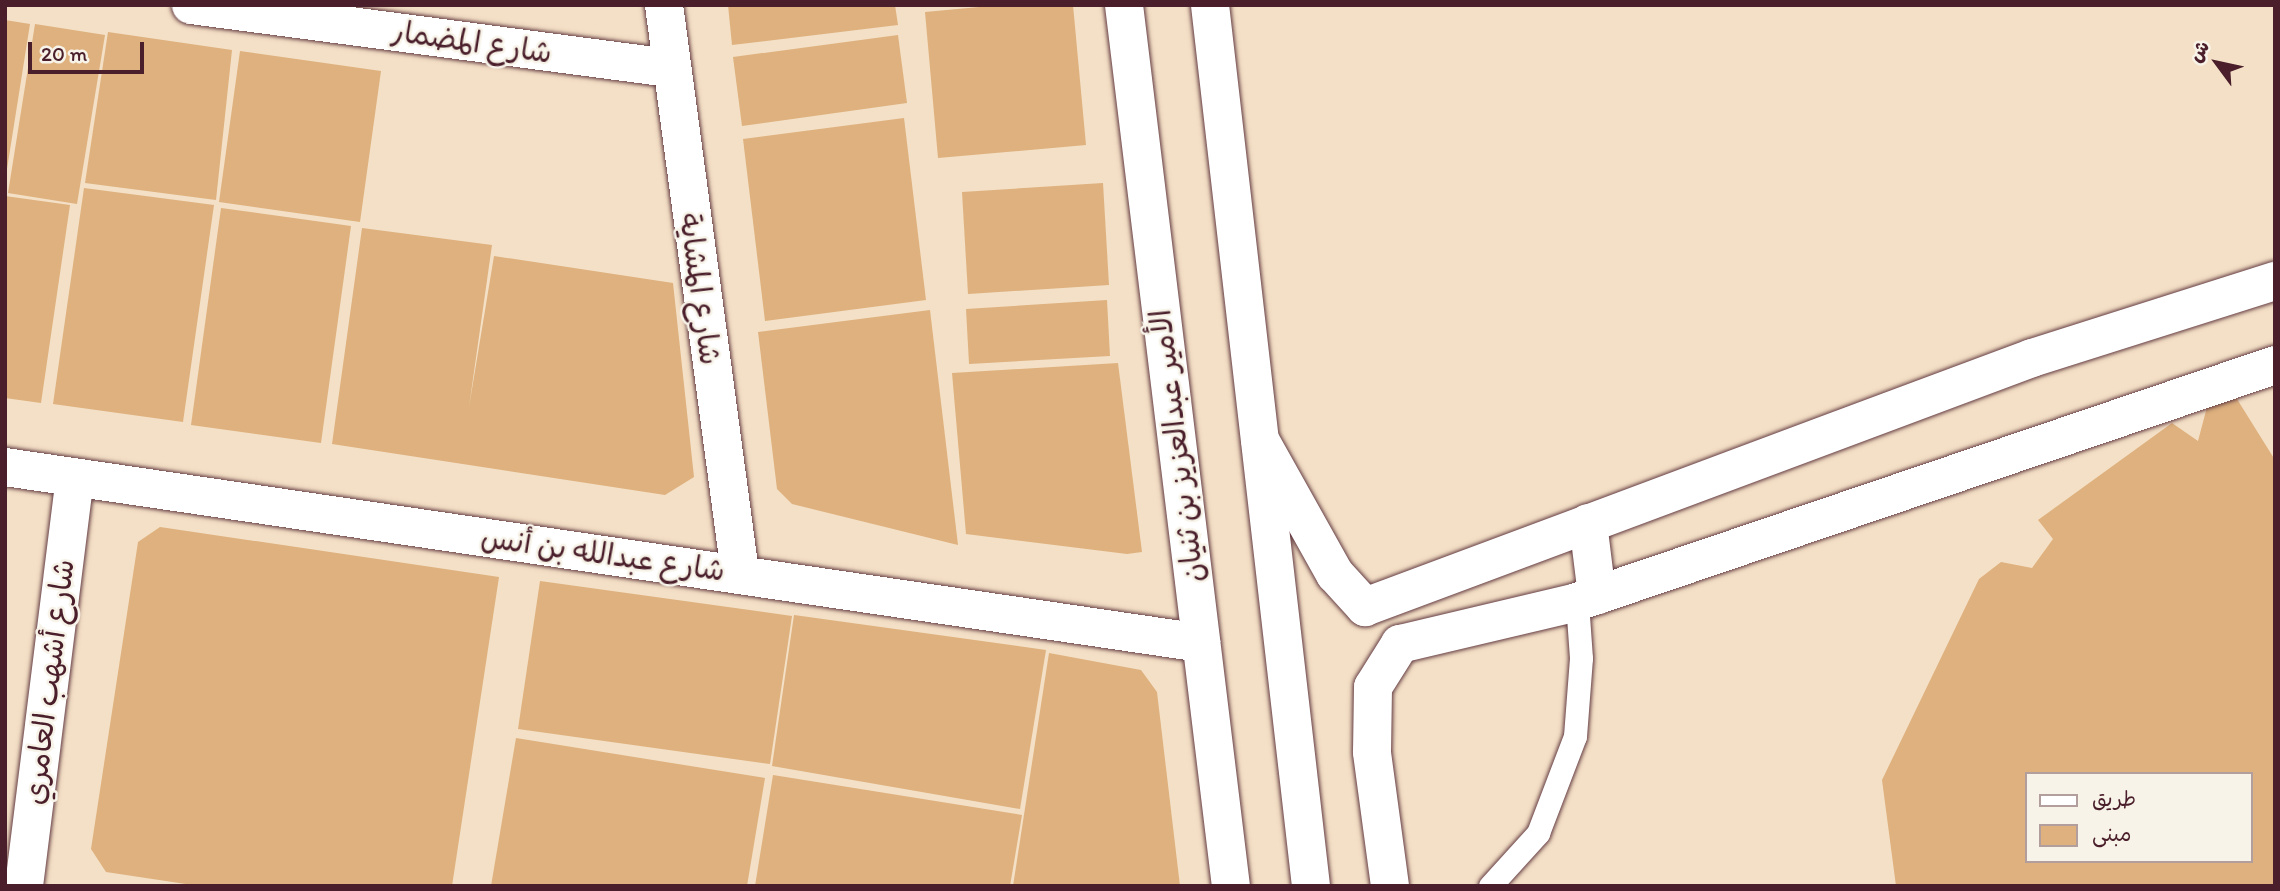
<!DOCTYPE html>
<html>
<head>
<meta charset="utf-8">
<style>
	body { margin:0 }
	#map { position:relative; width:2280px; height:891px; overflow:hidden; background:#f4e0c6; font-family:Itim,"Playpen Sans Arabic",sans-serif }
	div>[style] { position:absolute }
	.building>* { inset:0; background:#deb17e }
	.roads { filter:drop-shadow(0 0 2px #643c42) drop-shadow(0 0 2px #643c42) }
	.service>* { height:23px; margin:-11.5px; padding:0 11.5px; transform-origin:11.5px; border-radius:11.5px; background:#fff }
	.minor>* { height:38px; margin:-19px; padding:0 19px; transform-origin:19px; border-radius:19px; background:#fff }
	span { translate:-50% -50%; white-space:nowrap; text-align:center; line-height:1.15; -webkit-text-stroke:5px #f7f3e8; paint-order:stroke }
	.street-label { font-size:30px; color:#4a1f2b }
	.frame { position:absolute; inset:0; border:7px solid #4a1f2b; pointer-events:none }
	.legend { position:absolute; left:2025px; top:772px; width:228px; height:91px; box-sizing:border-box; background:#f7f3e8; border:2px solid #b29e9c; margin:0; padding:9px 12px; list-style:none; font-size:21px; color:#4a1f2b }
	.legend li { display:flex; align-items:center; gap:14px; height:35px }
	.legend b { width:35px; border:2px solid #b29e9c }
	.north { position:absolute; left:2182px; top:28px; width:70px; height:70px; -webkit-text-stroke:5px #f7f3e8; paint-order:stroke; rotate:303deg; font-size:19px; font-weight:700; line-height:28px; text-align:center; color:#4a1f2b }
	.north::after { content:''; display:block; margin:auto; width:24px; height:32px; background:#4a1f2b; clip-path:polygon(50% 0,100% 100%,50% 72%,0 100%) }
	.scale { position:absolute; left:28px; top:42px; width:116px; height:32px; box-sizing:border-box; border:4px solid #4a1f2b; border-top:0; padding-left:9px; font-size:21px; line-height:24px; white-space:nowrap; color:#4a1f2b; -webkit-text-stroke:5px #f7f3e8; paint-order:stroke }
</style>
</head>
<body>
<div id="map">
	<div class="building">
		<div style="clip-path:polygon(728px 5px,895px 5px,898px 25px,732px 45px)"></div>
		<div style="clip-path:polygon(1001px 5px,1073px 5px,1086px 145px,938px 158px,925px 12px)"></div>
		<div style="clip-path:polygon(5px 20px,30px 24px,7px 169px,5px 169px)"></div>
		<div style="clip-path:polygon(35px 24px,105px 35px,77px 204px,8px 193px)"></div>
		<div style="clip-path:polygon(108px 32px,232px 50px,216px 200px,85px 183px)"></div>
		<div style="clip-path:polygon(898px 35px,907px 103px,742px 126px,733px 57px)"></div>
		<div style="clip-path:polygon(240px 51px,381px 71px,360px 222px,219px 202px)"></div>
		<div style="clip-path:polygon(904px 118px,926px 300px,765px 321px,743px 139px)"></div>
		<div style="clip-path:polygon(1103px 183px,1109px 285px,968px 294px,962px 192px)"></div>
		<div style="clip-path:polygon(84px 188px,214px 205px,183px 422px,53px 404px)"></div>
		<div style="clip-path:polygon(5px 196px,70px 205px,41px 403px,5px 398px)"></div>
		<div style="clip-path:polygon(221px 208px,351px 226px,321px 443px,191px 425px)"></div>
		<div style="clip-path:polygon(362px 228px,492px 245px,469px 407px,494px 256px,673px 283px,694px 477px,665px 495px,332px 444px)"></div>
		<div style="clip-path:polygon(1107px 300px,1110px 356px,969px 364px,966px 309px)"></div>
		<div style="clip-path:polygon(930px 310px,958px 545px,792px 504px,777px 489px,758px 332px)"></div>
		<div style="clip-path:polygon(1118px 363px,1142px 552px,1127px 554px,966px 534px,952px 373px)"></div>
		<div style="clip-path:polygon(evenodd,2232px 391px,2275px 460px,2275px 886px,1896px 886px,1882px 780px,1979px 579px,2001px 562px,2032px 568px,2053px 539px,2038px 520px,2172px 423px,2198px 441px,2207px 407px,2232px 391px,2026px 774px,2250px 774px,2250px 861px,2026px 861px,2026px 774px)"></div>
		<div style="clip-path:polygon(160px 527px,499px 577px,452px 886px,199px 886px,106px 872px,91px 849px,138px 542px)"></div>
		<div style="clip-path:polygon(540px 581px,792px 616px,770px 764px,518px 729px)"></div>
		<div style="clip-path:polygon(794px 615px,1046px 650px,1020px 809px,772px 766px)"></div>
		<div style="clip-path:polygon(1049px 653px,1141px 670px,1157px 692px,1180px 886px,1013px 886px)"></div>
		<div style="clip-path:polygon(516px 738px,765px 778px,747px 886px,491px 886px)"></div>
		<div style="clip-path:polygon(773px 775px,1022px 815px,1010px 886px,755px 886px)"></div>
	</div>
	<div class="roads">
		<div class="service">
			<div style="left:1490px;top:886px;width:72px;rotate:-47.8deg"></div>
			<div style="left:1538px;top:833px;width:104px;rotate:-69.1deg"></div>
			<div style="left:1575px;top:736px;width:78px;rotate:-85.6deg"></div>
			<div style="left:1581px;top:658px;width:56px;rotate:-94.1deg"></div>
		</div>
		<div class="minor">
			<div style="left:191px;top:5px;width:482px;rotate:7.5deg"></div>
			<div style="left:664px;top:5px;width:573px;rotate:82.38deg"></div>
			<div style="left:1124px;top:5px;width:887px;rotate:83.08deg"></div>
			<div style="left:1210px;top:5px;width:887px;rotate:83.46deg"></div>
			<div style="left:1260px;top:440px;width:154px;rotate:60.8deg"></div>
			<div style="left:1335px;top:574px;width:45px;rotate:47.7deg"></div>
			<div style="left:1365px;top:607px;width:712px;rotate:-20.47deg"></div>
			<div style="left:2032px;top:358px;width:255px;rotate:-17.6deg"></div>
			<div style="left:5px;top:467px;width:1209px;rotate:8.37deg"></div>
			<div style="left:1588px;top:523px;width:73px;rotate:82.9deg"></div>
			<div style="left:24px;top:886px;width:410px;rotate:-82.9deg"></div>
			<div style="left:1390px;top:886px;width:135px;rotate:-97.7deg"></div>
			<div style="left:1372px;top:752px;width:65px;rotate:-89.1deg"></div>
			<div style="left:1373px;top:687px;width:51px;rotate:-57.9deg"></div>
			<div style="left:1400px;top:644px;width:182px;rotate:-13.3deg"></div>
			<div style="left:1577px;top:602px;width:737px;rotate:-18.75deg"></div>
		</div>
	</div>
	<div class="street-label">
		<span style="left:472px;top:42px;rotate:8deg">شارع المضمار</span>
		<span style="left:700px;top:289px;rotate:82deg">شارع المشاية</span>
		<span style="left:1177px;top:446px;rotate:-97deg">الأمير عبدالعزيز بن ثنيان</span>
		<span style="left:603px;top:554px;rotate:8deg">شارع عبدالله بن أنس</span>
		<span style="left:49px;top:682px;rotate:-83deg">شارع أشهب العامري</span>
	</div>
	<div class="frame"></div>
	<ul class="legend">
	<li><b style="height:9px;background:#fff"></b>طريق</li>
	<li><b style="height:19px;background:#deb17e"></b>مبنى</li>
	</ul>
	<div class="north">ش</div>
	<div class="scale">20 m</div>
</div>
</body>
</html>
